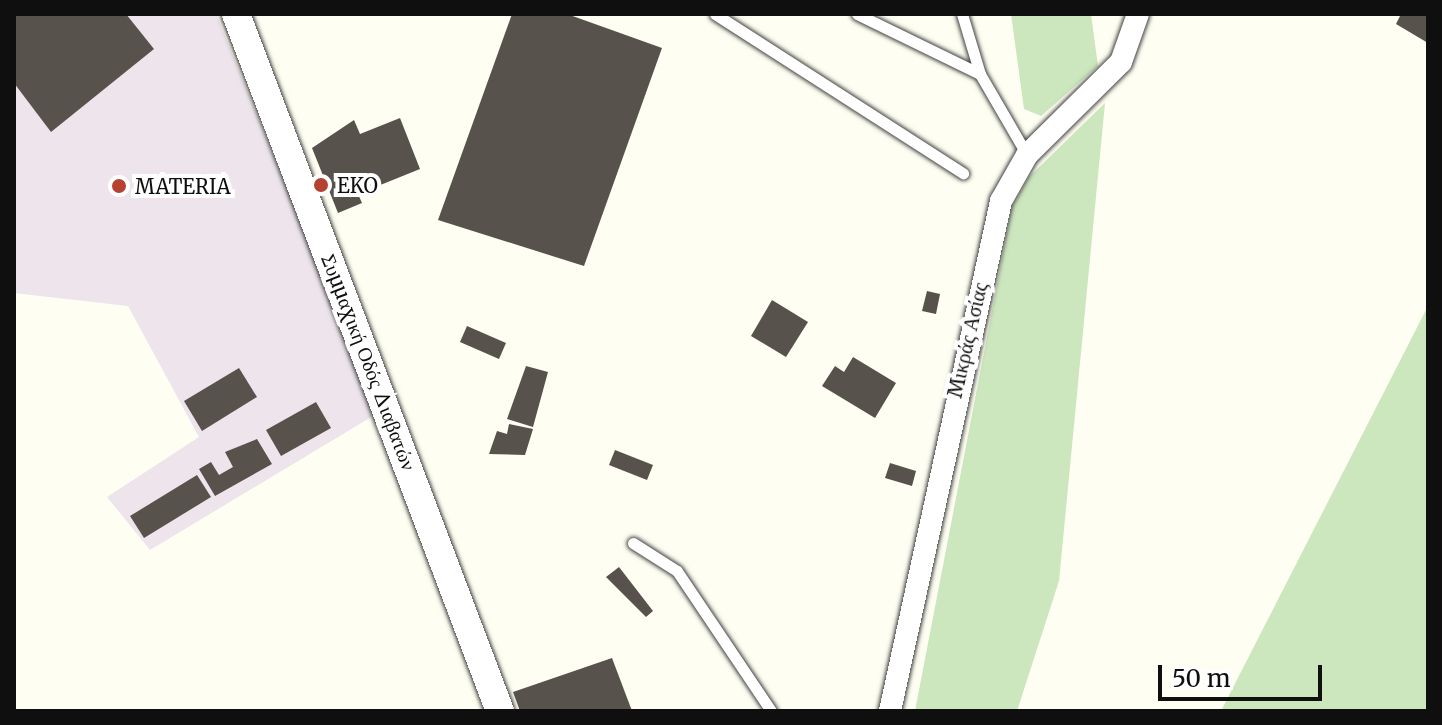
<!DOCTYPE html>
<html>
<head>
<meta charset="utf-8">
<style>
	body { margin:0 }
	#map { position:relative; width:1442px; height:725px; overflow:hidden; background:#fefef2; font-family:Merriweather,serif }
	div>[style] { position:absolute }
	.industrial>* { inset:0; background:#ede4ec }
	.green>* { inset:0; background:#cce6be }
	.building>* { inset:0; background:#57524c }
	.roads { filter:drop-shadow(0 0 2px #424242) drop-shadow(0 0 2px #424242) }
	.service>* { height:11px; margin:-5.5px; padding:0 5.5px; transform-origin:5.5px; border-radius:5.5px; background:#fff }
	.minor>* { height:22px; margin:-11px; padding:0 11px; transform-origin:11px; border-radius:11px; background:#fff }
	.tertiary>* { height:28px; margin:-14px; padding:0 14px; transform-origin:14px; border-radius:14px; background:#fff }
	.dots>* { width:22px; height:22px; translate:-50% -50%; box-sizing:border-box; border:4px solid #fff; border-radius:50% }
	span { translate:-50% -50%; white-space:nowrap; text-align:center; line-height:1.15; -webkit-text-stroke:8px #fff; paint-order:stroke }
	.poi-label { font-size:20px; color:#0f0f0f }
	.left { translate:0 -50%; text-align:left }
	.street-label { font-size:20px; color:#0f0f0f }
	.frame { position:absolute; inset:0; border:16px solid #0f0f0f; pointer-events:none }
	.scale { position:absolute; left:1158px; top:665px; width:164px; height:36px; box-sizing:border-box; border:4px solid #0f0f0f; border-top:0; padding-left:10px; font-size:24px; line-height:28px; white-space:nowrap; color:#0f0f0f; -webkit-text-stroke:6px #fff; paint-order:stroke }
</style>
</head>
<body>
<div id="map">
	<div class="industrial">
		<div style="clip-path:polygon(14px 14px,216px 14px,378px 413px,150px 550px,107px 497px,199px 437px,128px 306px,14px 293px)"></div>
	</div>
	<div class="green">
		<div style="clip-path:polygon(1011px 14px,1091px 14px,1098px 66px,1041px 116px,1024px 109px)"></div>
		<div style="clip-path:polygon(1105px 103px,1059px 581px,1017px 711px,915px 711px,1012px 207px,1029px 177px)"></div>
		<div style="clip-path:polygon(1428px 306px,1428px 711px,1221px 711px)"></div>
	</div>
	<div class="building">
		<div style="clip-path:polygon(14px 14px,126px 14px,154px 49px,51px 132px,14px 83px)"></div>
		<div style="clip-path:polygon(512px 14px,567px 14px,662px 48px,584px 266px,438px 220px)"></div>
		<div style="clip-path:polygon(1401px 14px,1428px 14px,1428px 43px,1396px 24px)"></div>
		<div style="clip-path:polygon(400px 118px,420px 169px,358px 194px,362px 203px,338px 213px,312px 148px,354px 120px,360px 134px)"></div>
		<div style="clip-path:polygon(927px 291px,940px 294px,936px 314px,922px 311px)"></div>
		<div style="clip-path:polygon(772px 300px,808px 322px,786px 357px,751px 336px)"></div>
		<div style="clip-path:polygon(467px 326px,506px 343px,499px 359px,460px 342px)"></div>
		<div style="clip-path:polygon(853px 357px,896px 383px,875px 418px,822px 386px,835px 366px,844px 372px)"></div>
		<div style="clip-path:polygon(526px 366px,548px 372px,533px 427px,507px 419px)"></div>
		<div style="clip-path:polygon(239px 368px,257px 397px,202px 431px,184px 401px)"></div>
		<div style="clip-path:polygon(316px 402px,331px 428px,281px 456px,266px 430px)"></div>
		<div style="clip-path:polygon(509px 424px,533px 429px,525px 455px,489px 454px,497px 431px,507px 434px)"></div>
		<div style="clip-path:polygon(257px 439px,272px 464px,215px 496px,199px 469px,211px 462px,219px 475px,233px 467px,225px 452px)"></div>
		<div style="clip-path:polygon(615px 450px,653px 465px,647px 480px,609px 465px)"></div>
		<div style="clip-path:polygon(890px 463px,916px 471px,912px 486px,885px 478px)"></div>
		<div style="clip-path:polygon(197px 475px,211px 497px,144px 538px,130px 516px)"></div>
		<div style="clip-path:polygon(619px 567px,653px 611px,646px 617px,606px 577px)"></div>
		<div style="clip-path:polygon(612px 658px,632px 711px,520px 711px,513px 692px)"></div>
	</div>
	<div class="roads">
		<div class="service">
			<div style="left:715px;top:14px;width:295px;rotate:32.7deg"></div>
			<div style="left:857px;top:14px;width:137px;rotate:26deg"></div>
			<div style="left:962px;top:14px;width:63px;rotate:73.3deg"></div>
			<div style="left:980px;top:74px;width:94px;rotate:59.9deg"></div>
			<div style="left:633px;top:543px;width:52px;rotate:32.5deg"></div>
			<div style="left:677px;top:571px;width:169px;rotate:56.1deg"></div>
		</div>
		<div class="minor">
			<div style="left:890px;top:711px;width:522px;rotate:-77.72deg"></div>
			<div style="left:1001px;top:201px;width:53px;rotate:-60.5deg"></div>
			<div style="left:1027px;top:155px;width:132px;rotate:-44.7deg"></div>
			<div style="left:1121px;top:62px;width:51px;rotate:-70.5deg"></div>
		</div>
		<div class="tertiary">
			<div style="left:236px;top:14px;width:745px;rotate:69.26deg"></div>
		</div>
	</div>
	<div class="dots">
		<div style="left:321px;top:185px;background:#b54231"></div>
		<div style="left:119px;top:186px;background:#b54231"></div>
	</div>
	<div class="poi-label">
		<span class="left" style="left:337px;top:185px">EKO</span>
		<span class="left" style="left:135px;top:186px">MATERIA</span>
	</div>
	<div class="street-label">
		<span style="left:967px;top:340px;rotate:-77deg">Μικράς Ασίας</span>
		<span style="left:369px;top:362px;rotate:69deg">Συμμαχική Οδός Διαβατών</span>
	</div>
	<div class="frame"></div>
	<div class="scale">50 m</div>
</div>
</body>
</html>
